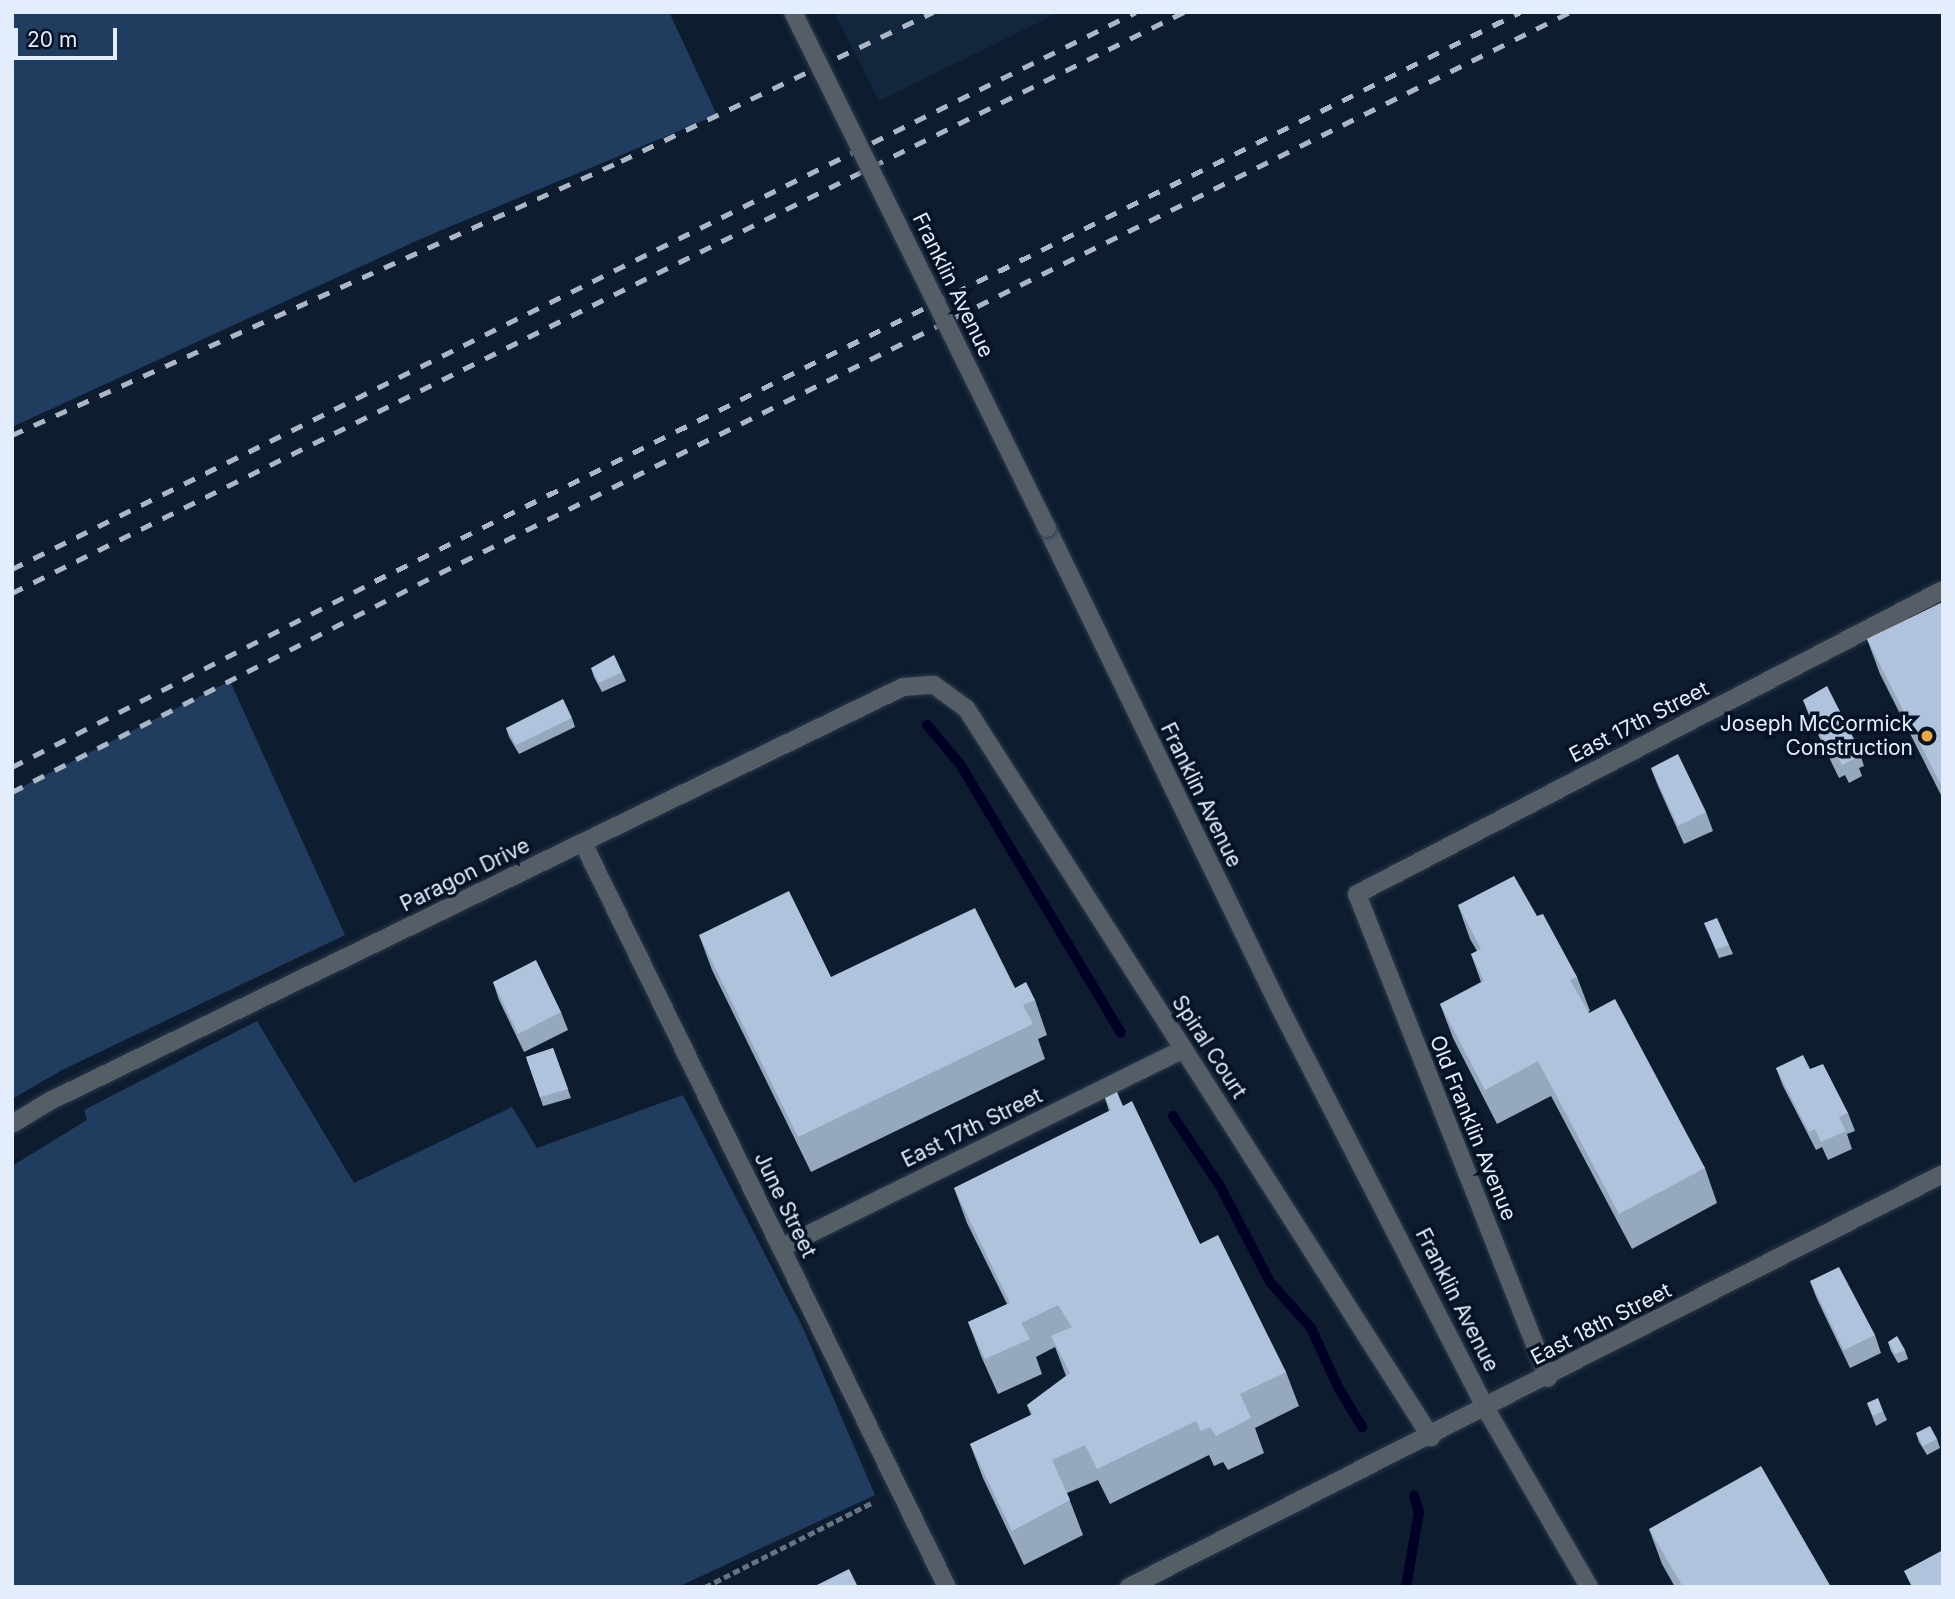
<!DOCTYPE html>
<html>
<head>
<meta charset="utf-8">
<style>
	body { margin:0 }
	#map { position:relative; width:1955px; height:1599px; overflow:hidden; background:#0d1d2f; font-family:Inter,sans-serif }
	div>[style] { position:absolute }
	.built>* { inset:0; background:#12263e }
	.green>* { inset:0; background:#203d5f }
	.stream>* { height:10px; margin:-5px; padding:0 5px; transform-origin:5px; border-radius:5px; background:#000025 }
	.path>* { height:4.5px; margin-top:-2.25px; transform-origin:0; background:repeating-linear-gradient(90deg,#667384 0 7px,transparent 0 10.5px) }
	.roads { filter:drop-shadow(0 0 2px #2b3a4c) drop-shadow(0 0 2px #2b3a4c) }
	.minor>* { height:18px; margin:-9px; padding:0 9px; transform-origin:9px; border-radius:9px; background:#555d67 }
	.tertiary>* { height:18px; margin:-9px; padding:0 9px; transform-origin:9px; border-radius:9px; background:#555d67 }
	.rail>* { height:5px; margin-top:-2.5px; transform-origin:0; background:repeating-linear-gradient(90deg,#acb7c6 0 12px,transparent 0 24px) }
	.bridges { filter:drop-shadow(0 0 2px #2b3a4c) drop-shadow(0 0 2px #2b3a4c) }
	.tertiary-bridge>* { height:18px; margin:-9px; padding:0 9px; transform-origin:9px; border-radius:9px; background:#555d67 }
	.wall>* { inset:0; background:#96a8bd }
	.building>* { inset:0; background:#afc3dc }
	.dots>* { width:19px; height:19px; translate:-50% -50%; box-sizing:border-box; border:4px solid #051325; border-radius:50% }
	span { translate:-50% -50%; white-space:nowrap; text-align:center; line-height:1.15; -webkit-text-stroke:7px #051325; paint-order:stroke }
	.street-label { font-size:21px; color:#e3edfb }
	.poi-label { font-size:21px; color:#e3edfb }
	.right { translate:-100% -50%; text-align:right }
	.frame { position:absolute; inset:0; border:14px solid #e3edfb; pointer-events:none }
	.scale { position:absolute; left:14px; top:28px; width:103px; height:32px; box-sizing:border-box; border:4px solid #e3edfb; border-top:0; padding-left:9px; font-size:21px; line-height:24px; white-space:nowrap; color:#e3edfb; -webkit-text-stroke:5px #051325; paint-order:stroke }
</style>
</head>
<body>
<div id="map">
	<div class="built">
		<div style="clip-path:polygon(834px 12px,1060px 12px,879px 101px)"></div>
	</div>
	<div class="green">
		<div style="clip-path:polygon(12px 12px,669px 12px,717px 115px,425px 237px,12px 427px)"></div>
		<div style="clip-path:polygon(230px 681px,345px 935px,62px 1070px,12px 1099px,12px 792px)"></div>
		<div style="clip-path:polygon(257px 1021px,354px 1183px,512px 1107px,537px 1148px,683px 1095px,804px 1330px,875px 1495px,678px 1587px,12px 1587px,12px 1166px,87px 1120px,84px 1110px)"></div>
	</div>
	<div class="stream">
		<div style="left:927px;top:725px;width:51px;rotate:49.8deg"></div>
		<div style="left:960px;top:764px;width:313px;rotate:59.1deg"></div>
		<div style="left:1173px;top:1116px;width:84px;rotate:56.1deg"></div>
		<div style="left:1220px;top:1186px;width:108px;rotate:62.5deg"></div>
		<div style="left:1270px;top:1282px;width:62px;rotate:48.3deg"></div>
		<div style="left:1311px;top:1328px;width:65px;rotate:65.4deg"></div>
		<div style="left:1338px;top:1387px;width:47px;rotate:59deg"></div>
		<div style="left:1406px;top:1587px;width:76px;rotate:-80.2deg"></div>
		<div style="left:1419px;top:1512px;width:17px;rotate:-107deg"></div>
	</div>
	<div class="path">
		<div style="left:705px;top:1587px;width:188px;rotate:-26.8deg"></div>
	</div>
	<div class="roads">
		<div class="minor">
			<div style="left:583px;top:843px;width:828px;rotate:63.93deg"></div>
			<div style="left:12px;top:1124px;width:44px;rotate:-31.2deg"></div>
			<div style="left:50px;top:1101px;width:948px;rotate:-25.89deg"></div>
			<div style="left:903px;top:687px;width:31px;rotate:-4deg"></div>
			<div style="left:934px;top:685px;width:39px;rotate:36deg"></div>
			<div style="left:966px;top:708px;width:865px;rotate:57.47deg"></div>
			<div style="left:781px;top:1248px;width:449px;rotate:-26.3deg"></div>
			<div style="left:1548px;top:1378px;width:520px;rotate:-111.54deg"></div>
			<div style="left:1357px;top:894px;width:660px;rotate:-27.42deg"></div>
			<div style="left:1129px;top:1587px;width:913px;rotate:-26.9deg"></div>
		</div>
		<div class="tertiary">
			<div style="left:1047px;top:528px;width:529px;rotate:64.11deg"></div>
			<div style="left:1278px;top:1004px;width:455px;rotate:62.8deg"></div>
			<div style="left:1486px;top:1409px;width:206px;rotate:59.9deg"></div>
		</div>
	</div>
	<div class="rail">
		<div style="left:12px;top:435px;width:668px;rotate:-24.22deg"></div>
		<div style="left:621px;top:161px;width:346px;rotate:-25.5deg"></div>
		<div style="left:12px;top:569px;width:1254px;rotate:-26.36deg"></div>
		<div style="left:12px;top:593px;width:1308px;rotate:-26.37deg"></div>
		<div style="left:12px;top:767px;width:408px;rotate:-27.1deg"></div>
		<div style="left:375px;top:581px;width:1279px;rotate:-26.42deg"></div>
		<div style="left:12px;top:792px;width:481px;rotate:-27.1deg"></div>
		<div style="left:440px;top:573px;width:1262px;rotate:-26.4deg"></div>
	</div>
	<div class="bridges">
		<div class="tertiary-bridge">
			<div style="left:793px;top:12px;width:575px;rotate:63.79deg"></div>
		</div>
	</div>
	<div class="wall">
		<div style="clip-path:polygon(1943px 602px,1943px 799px,1880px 674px,1867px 639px)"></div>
		<div style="clip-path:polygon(591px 668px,622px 672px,626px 681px,602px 692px,594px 677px)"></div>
		<div style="clip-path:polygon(1803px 700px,1858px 747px,1864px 766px,1859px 768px,1862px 776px,1849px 783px,1845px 775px,1839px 778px,1810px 718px)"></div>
		<div style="clip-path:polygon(572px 718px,575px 727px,519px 754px,509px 737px,506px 728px)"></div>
		<div style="clip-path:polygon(1651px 768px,1706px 812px,1713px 831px,1684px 844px,1658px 786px)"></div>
		<div style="clip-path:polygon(1458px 905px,1537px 916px,1577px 977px,1590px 1011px,1588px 1012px,1705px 1168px,1717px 1203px,1632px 1249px,1551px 1096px,1497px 1124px,1453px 1038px,1440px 1004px,1481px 982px,1471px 954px,1477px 951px,1470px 939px)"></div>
		<div style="clip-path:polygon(1704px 923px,1729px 945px,1733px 954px,1719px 958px)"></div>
		<div style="clip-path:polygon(699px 935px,831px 977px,1015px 988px,1035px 1000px,1047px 1035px,1038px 1039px,1045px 1059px,811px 1172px,712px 970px)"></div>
		<div style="clip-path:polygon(493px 982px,561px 1012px,568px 1030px,524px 1052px,499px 1000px)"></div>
		<div style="clip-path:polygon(553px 1048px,571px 1098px,543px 1106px,526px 1057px)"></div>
		<div style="clip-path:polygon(1776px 1068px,1810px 1069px,1848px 1113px,1855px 1131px,1847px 1134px,1852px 1149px,1828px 1160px,1822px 1147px,1816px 1150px,1783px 1086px)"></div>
		<div style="clip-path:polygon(1105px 1098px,1123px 1106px,1200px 1244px,1286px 1372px,1299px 1406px,1255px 1428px,1264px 1453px,1228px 1470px,1223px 1462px,1214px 1466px,1209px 1455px,1110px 1504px,1098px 1480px,1067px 1493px,1083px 1535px,1024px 1565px,983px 1478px,970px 1444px,1031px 1415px,1027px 1405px,1066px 1376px,1055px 1347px,1036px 1357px,1042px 1374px,998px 1394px,981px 1356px,968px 1322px,1007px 1304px,967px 1223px,954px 1188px,1109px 1111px)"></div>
		<div style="clip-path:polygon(1810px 1281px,1875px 1335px,1881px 1353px,1850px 1368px,1817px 1299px)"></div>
		<div style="clip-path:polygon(1888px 1342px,1905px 1350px,1908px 1359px,1898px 1363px,1891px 1351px)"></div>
		<div style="clip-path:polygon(1867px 1403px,1883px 1411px,1887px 1420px,1876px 1426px)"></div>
		<div style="clip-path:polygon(1916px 1433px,1937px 1439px,1940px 1448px,1927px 1455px,1919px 1442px)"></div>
		<div style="clip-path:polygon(1649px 1529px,1831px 1587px,1675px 1587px,1662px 1564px)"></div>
	</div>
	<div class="building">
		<div style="clip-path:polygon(1943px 602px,1943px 789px,1867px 639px)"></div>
		<div style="clip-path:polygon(614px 655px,622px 672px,599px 683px,591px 668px)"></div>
		<div style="clip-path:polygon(1827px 686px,1858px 747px,1850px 751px,1856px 758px,1842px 765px,1838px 757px,1832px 759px,1803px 700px)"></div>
		<div style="clip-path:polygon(563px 699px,572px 718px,516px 745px,506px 728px)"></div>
		<div style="clip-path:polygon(1678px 754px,1706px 812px,1678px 826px,1651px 768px)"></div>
		<div style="clip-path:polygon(1514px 876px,1537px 916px,1543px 914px,1577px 977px,1570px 980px,1589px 1013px,1615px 999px,1705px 1168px,1619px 1214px,1538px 1061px,1485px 1090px,1440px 1004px,1484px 981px,1471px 954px,1481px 949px,1458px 905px)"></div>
		<div style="clip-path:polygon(789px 891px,831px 977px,975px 908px,1015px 988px,1026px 982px,1035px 1000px,1023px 1005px,1033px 1024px,798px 1137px,699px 935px)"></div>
		<div style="clip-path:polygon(1717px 918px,1729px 945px,1716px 949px,1704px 923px)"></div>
		<div style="clip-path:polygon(536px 960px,561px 1012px,518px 1034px,493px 982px)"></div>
		<div style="clip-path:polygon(553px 1048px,568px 1089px,540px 1097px,526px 1057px)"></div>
		<div style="clip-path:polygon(1803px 1055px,1810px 1069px,1823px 1064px,1848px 1113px,1839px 1117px,1846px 1131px,1821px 1142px,1815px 1129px,1809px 1132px,1776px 1068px)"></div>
		<div style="clip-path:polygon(1117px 1092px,1123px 1106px,1132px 1101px,1200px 1244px,1218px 1235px,1286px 1372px,1240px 1394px,1251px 1418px,1216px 1436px,1210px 1427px,1201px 1431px,1196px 1421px,1097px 1469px,1085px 1445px,1052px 1460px,1070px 1500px,1012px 1531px,970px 1444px,1033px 1414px,1027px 1405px,1070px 1373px,1051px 1336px,1072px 1327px,1058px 1305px,1021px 1323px,1030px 1339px,985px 1359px,968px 1322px,1010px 1303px,954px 1188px,1111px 1110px,1105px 1098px)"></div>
		<div style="clip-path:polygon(1839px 1267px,1875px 1335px,1844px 1350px,1810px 1281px)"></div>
		<div style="clip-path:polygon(1897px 1336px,1905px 1350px,1895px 1354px,1888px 1342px)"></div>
		<div style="clip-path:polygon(1878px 1398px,1883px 1411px,1873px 1416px,1867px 1403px)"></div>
		<div style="clip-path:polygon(1930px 1426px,1937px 1439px,1923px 1446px,1916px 1433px)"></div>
		<div style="clip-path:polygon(1761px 1466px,1831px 1587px,1683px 1587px,1649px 1529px)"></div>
		<div style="clip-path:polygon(1943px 1550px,1943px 1587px,1912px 1587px,1904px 1571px)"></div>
		<div style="clip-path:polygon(849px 1569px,858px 1587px,813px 1587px)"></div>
	</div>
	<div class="dots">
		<div style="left:1927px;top:736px;background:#eda83b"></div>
	</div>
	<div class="street-label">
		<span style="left:953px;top:285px;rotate:64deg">Franklin Avenue</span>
		<span style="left:1639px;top:722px;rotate:-27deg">East 17th Street</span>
		<span style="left:1201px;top:795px;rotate:64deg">Franklin Avenue</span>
		<span style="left:465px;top:875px;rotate:-26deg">Paragon Drive</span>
		<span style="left:1209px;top:1047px;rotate:57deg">Spiral Court</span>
		<span style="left:972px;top:1128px;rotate:-26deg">East 17th Street</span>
		<span style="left:1473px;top:1128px;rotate:68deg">Old Franklin Avenue</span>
		<span style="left:785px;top:1205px;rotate:64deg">June Street</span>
		<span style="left:1457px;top:1300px;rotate:63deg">Franklin Avenue</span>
		<span style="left:1601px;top:1324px;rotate:-27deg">East 18th Street</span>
	</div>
	<div class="poi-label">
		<span class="right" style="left:1913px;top:736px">Joseph McCormick<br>Construction</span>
	</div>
	<div class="frame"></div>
	<div class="scale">20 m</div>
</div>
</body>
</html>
